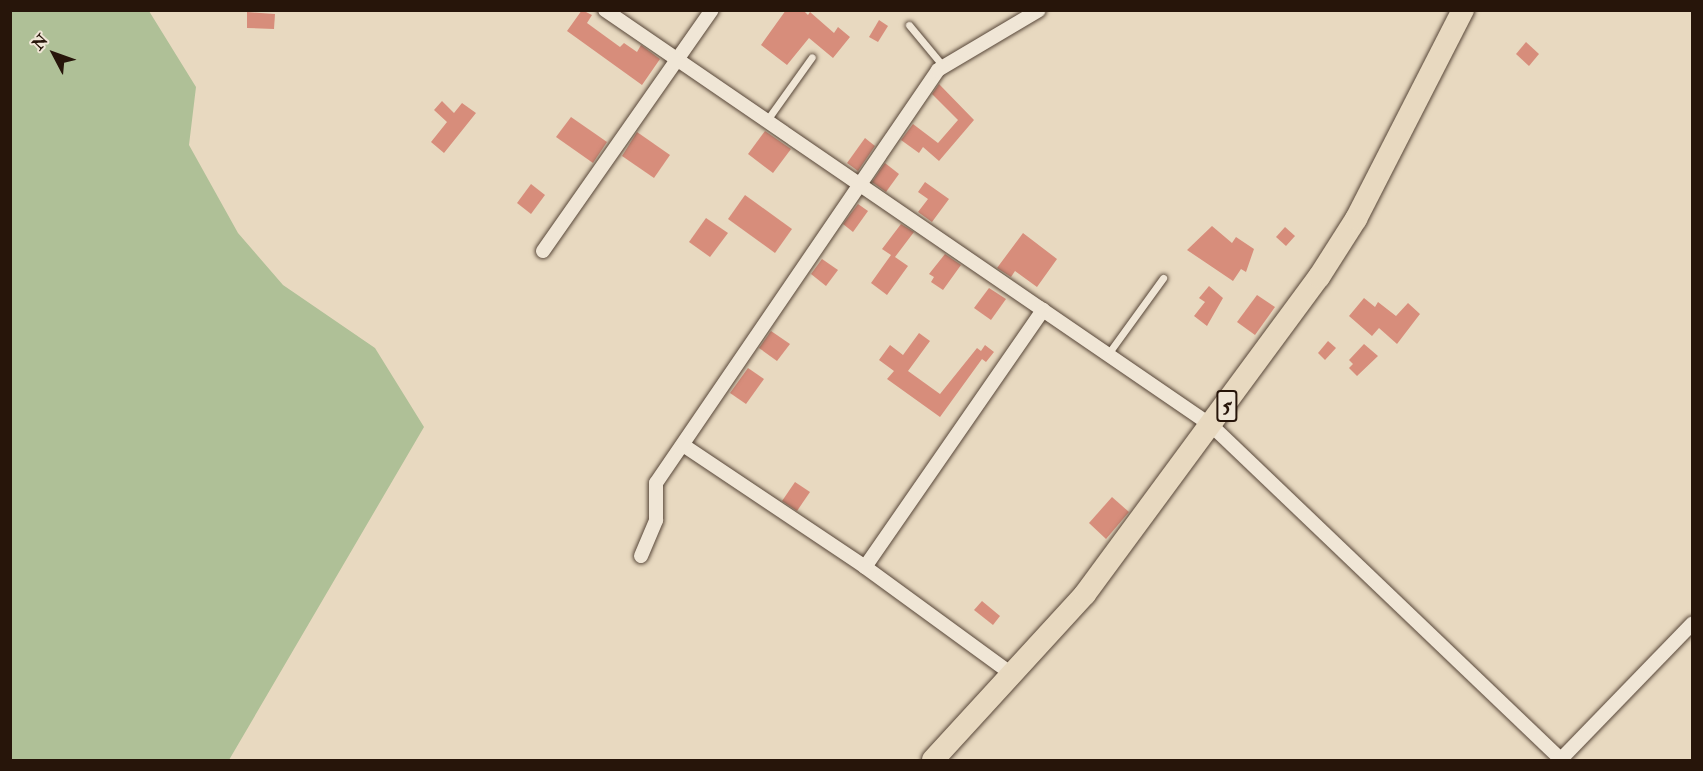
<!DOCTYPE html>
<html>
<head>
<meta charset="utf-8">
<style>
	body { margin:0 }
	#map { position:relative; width:1703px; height:771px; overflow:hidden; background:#e8d9c0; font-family:"IM FELL Double Pica",serif }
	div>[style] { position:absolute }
	.green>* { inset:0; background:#afc097 }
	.building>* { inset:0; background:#d78d7b }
	.roads { filter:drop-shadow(0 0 2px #574638) drop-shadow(0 0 2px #574638) }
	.service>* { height:7px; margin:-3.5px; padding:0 3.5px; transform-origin:3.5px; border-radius:3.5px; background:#f0e6d6 }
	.minor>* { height:14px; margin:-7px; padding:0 7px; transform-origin:7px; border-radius:7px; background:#f0e6d6 }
	.primary>* { height:22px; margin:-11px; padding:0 11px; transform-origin:11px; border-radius:11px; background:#e8d9c0 }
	span { translate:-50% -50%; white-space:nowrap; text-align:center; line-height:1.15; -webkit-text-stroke:4.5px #f0e6d6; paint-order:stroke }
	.shield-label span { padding:2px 4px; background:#f0e6d6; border:2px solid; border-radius:4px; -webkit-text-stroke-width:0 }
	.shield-label { font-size:21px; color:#27150a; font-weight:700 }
	.frame { position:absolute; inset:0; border:12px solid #27150a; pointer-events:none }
	.north { position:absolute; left:24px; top:24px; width:60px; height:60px; -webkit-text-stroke:4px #f0e6d6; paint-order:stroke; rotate:311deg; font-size:16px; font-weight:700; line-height:24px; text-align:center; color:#27150a }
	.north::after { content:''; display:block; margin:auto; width:21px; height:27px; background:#27150a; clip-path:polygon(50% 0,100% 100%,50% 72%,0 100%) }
</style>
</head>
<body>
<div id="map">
	<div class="green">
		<div style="clip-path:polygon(10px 11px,149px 11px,196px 87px,189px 145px,238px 233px,283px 285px,375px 348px,424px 427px,229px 760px,11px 760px)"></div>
	</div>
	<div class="building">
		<div style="clip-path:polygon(582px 10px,592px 15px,587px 23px,620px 47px,624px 43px,637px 52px,641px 45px,660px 59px,642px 85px,567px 31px)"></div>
		<div style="clip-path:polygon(786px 10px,803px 10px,808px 15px,810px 12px,834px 33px,838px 27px,850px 37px,833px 58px,809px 38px,787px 65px,761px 45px)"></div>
		<div style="clip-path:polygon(247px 12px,275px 14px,274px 29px,247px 28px)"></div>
		<div style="clip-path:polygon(879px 20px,888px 26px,878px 42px,869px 37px)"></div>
		<div style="clip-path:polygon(1526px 42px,1539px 54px,1529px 66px,1516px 54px)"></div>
		<div style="clip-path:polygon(939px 84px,974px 120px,939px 161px,923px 147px,919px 153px,901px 140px,913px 124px,938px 143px,958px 120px,932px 94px)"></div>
		<div style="clip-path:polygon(442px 101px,454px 113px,462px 103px,476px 113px,444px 153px,431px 142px,447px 122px,434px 110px)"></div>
		<div style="clip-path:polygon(571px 117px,607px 142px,593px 163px,556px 137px)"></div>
		<div style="clip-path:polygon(765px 131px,791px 149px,773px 173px,748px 154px)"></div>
		<div style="clip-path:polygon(637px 132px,670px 155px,654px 178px,622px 156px)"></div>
		<div style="clip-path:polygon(865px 138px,875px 146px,858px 171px,847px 163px)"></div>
		<div style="clip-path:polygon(885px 163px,899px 174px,886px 192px,872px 182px)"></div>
		<div style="clip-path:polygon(925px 182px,949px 199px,932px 222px,918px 212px,928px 199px,918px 192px)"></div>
		<div style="clip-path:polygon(531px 184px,545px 195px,531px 214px,517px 203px)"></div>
		<div style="clip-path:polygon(745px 195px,792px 229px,775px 253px,728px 219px)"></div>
		<div style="clip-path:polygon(858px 204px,868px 211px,853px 232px,843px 224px)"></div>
		<div style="clip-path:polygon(706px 218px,728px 233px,710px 257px,689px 242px)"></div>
		<div style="clip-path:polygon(901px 224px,914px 232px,895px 257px,908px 266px,887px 295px,871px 283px,891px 255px,882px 249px)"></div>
		<div style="clip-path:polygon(1212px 226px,1232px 243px,1236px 237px,1254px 249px,1246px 272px,1241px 269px,1233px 281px,1187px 250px)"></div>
		<div style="clip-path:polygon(1285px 227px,1295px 236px,1286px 246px,1276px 237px)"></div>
		<div style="clip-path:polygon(1023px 233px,1057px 259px,1037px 287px,1015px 271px,1011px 277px,997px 268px)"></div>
		<div style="clip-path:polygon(945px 254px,961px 265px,943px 290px,931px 282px,934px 277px,929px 274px)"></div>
		<div style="clip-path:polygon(822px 259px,838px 270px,826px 286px,811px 274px)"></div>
		<div style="clip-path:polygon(1209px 286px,1223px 298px,1207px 326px,1194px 316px,1205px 302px,1199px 298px)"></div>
		<div style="clip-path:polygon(989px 288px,1006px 299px,991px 320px,974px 308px)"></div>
		<div style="clip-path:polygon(1257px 295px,1275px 307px,1255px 335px,1237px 322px)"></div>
		<div style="clip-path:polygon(1364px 298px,1375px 307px,1378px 302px,1396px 316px,1408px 303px,1420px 314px,1397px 344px,1379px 328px,1372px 336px,1349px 316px)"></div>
		<div style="clip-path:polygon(771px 331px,790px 344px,777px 361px,759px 348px)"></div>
		<div style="clip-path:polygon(919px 333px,930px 341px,908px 371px,940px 394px,977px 348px,981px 351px,985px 345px,994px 352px,986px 362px,982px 359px,940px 417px,887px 379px,894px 371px,879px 360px,890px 345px,903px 355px)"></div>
		<div style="clip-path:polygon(1328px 341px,1336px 348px,1325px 360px,1318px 353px)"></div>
		<div style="clip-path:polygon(1364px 344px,1378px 356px,1357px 376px,1349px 368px,1353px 364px,1349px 360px)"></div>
		<div style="clip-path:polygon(748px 368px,764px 379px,746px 404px,730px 393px)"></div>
		<div style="clip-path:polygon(795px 482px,810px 492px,797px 511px,782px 501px)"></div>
		<div style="clip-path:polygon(1112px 497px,1129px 512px,1106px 539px,1089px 523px)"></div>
		<div style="clip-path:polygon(982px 601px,1000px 616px,993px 625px,974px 610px)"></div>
	</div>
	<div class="roads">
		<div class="service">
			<div style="left:909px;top:25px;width:53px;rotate:50.3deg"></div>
			<div style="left:767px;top:120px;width:77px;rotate:-54.5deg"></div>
			<div style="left:1108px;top:354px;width:94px;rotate:-54.1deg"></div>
		</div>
		<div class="minor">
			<div style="left:605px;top:10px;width:736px;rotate:34.42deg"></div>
			<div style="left:1212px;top:426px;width:483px;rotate:43.7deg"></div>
			<div style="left:543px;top:251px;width:294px;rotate:-55deg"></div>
			<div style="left:683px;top:445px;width:219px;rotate:33.8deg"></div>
			<div style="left:865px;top:567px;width:183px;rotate:36.1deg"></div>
			<div style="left:641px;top:556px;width:39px;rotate:-67deg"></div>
			<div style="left:656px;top:520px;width:37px;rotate:-90deg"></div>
			<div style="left:656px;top:483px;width:500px;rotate:-55.67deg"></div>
			<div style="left:938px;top:70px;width:117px;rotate:-30.7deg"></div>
			<div style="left:865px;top:567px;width:313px;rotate:-55.3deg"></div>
			<div style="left:1560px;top:760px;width:190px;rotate:-45.9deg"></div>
		</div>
		<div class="primary">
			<div style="left:933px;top:760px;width:225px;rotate:-47.5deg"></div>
			<div style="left:1085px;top:594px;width:394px;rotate:-53.6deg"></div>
			<div style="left:1319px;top:277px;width:69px;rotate:-57.5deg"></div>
			<div style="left:1356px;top:219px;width:235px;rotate:-62.9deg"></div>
		</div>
	</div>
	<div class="shield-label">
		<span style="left:1227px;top:406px">5</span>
	</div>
	<div class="frame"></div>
	<div class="north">N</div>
</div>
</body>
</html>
